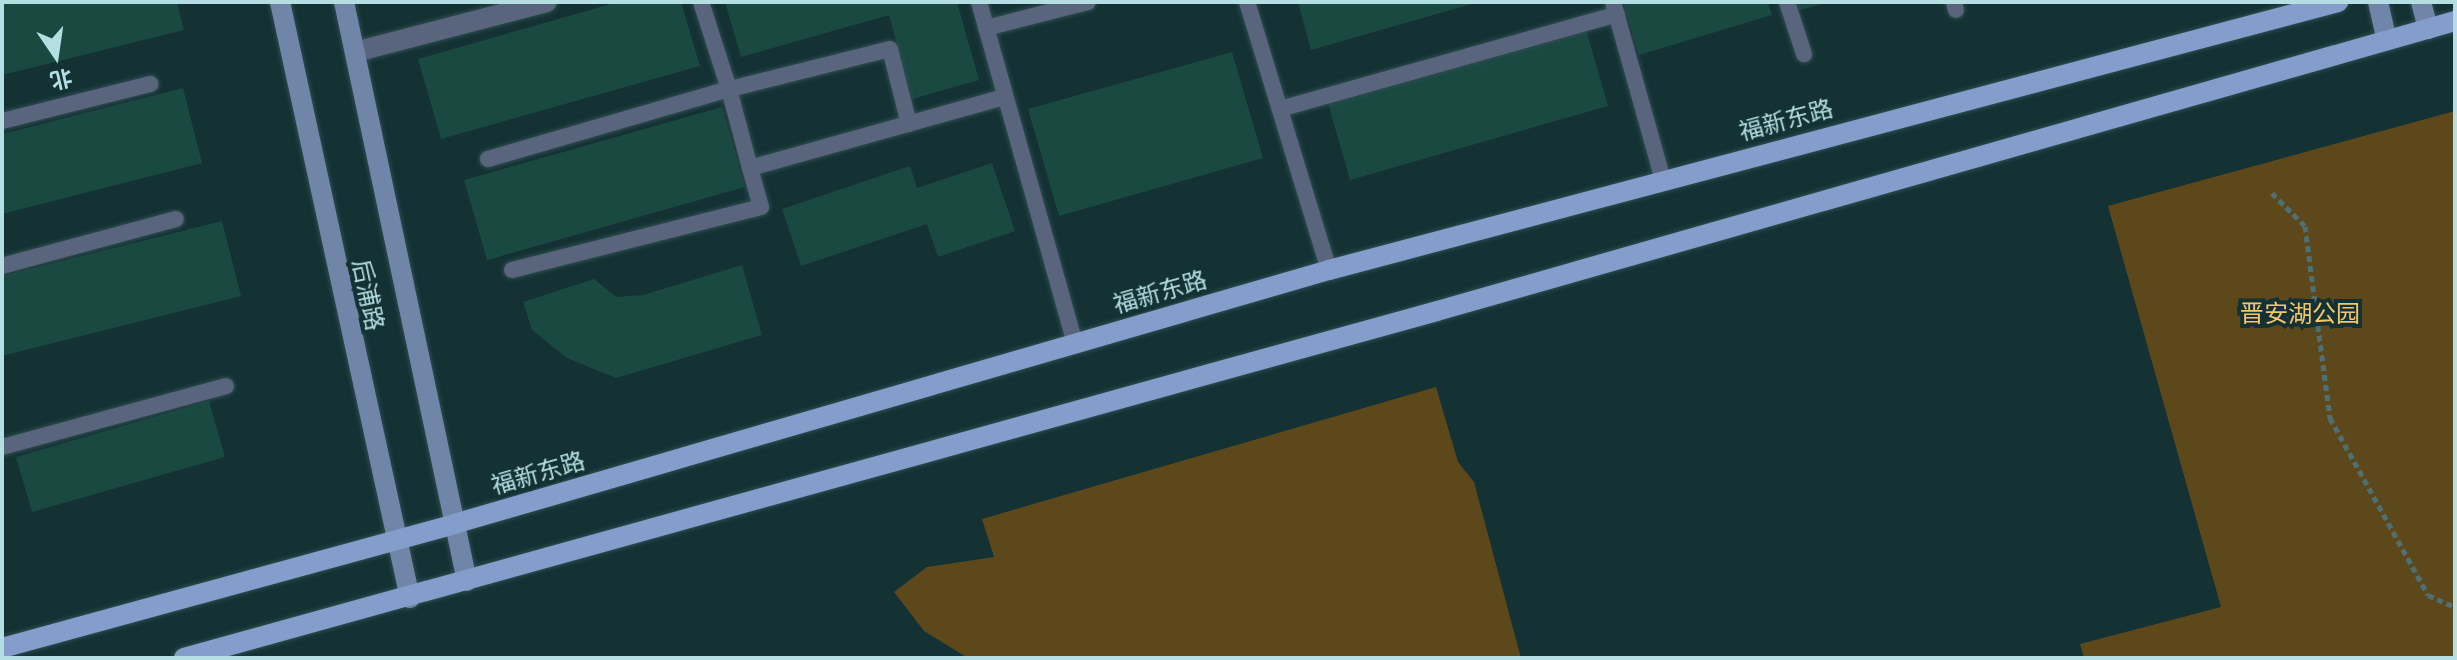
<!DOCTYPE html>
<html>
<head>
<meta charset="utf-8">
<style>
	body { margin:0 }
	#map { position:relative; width:2457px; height:660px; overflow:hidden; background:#143134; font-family:Raleway,"Noto Sans SC",sans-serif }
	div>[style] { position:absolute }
	.green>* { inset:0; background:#5d481b }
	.building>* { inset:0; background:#1a4942 }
	.path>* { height:5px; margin-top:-2.5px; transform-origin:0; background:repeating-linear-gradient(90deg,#4e7073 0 6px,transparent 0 10px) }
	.roads { filter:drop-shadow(0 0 2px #2e4d50) drop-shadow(0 0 2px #2e4d50) }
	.service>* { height:16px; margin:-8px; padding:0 8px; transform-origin:8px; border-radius:8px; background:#59657c }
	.minor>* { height:20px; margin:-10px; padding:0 10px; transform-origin:10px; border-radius:10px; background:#59657c }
	.secondary>* { height:20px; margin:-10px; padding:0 10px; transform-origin:10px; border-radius:10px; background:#7185a9 }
	.primary>* { height:20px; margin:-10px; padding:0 10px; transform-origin:10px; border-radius:10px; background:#849dcb }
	span { translate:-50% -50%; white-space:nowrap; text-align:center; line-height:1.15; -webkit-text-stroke:8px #143134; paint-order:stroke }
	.street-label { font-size:24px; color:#b4dee1 }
	.park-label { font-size:24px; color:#f6c668 }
	.frame { position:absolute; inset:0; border:4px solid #b4dee1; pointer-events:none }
	.north { position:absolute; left:16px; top:16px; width:80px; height:80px; -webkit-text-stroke:6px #143134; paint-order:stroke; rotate:167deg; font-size:22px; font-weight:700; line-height:32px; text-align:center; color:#b4dee1 }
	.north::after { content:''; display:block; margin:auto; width:28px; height:36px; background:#b4dee1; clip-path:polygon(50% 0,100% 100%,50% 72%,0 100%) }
</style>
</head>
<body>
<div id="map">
	<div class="green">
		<div style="clip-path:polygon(2455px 111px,2455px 658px,2084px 658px,2080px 644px,2221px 607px,2108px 206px)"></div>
		<div style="clip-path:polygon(1436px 387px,1458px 462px,1474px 482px,1521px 658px,968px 658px,924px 631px,894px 592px,927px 567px,994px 557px,982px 519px)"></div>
	</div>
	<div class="building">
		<div style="clip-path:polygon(2px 2px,177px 2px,184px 30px,2px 75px)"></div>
		<div style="clip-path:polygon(618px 2px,681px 2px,700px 66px,441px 139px,418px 59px)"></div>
		<div style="clip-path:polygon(725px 2px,957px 2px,979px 80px,912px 99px,889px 15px,741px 57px)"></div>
		<div style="clip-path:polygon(1298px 2px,1474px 2px,1475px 3px,1311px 50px)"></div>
		<div style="clip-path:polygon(1623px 2px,1768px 2px,1772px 15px,1639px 55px)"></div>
		<div style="clip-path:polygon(1792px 2px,1824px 2px,1824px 3px,1795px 12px)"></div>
		<div style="clip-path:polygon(1585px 26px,1608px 106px,1350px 180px,1327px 100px)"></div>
		<div style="clip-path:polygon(1232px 52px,1263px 158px,1059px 216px,1028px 109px)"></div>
		<div style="clip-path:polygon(183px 88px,202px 163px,2px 214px,2px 134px)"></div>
		<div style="clip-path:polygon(722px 107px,745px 187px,487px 260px,464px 180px)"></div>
		<div style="clip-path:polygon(992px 163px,1015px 231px,938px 257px,927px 224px,801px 266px,782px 209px,910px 166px,917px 188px)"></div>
		<div style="clip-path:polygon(222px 221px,241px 296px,2px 356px,2px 276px)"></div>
		<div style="clip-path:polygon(742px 265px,762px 335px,616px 378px,567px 358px,532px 330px,523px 302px,594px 279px,616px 297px,643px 295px)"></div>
		<div style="clip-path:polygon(209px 401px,225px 457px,32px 512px,16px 457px)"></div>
	</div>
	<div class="path">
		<div style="left:2272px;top:193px;width:47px;rotate:45deg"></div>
		<div style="left:2305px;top:226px;width:194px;rotate:82.6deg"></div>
		<div style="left:2330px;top:418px;width:202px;rotate:61deg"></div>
		<div style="left:2428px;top:595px;width:30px;rotate:24deg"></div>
	</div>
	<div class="roads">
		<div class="service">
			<div style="left:979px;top:2px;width:355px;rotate:74.3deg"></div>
			<div style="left:1247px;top:2px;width:280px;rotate:73deg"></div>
			<div style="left:1613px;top:2px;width:185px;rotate:74.3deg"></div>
			<div style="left:1787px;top:2px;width:55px;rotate:71.9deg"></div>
			<div style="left:1954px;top:2px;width:8px;rotate:76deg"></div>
			<div style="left:986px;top:28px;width:105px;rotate:-14.3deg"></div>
			<div style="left:1280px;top:109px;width:350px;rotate:-15.7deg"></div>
			<div style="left:2px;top:121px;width:153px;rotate:-14deg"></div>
			<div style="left:909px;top:124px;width:77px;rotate:-104.2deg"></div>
			<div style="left:890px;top:49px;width:166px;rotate:166deg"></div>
			<div style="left:729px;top:89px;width:82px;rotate:75.1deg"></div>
			<div style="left:750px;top:168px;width:265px;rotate:-15.6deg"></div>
			<div style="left:488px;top:159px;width:251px;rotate:-16.2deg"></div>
			<div style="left:729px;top:89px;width:91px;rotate:-107.8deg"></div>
			<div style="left:2px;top:266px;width:180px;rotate:-15.1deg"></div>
			<div style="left:512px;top:270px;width:257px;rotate:-14.2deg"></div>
			<div style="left:761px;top:207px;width:41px;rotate:-105.8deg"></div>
			<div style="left:2px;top:447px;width:232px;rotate:-15.2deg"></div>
		</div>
		<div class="minor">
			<div style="left:355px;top:52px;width:198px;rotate:-14.6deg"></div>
		</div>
		<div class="secondary">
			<div style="left:280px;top:2px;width:610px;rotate:77.7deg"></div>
			<div style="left:344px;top:2px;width:592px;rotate:78.01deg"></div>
			<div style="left:2378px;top:2px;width:39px;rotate:77deg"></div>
			<div style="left:2421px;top:2px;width:28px;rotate:75deg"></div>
		</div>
		<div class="primary">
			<div style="left:2px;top:648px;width:469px;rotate:-15.3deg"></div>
			<div style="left:454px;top:524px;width:911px;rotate:-16.19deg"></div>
			<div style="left:1329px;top:270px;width:1044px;rotate:-14.87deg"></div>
			<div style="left:184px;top:658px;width:1300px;rotate:-15.48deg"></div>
			<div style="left:1437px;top:311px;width:1059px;rotate:-15.9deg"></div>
		</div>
	</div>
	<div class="street-label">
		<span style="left:1786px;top:120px;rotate:-15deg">福新东路</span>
		<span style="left:1160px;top:292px;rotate:-16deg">福新东路</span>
		<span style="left:368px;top:295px;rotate:78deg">后浦路</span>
		<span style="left:538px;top:473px;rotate:-16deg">福新东路</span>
	</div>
	<div class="park-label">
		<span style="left:2300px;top:314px">晋安湖公园</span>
	</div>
	<div class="frame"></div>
	<div class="north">北</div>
</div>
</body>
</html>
